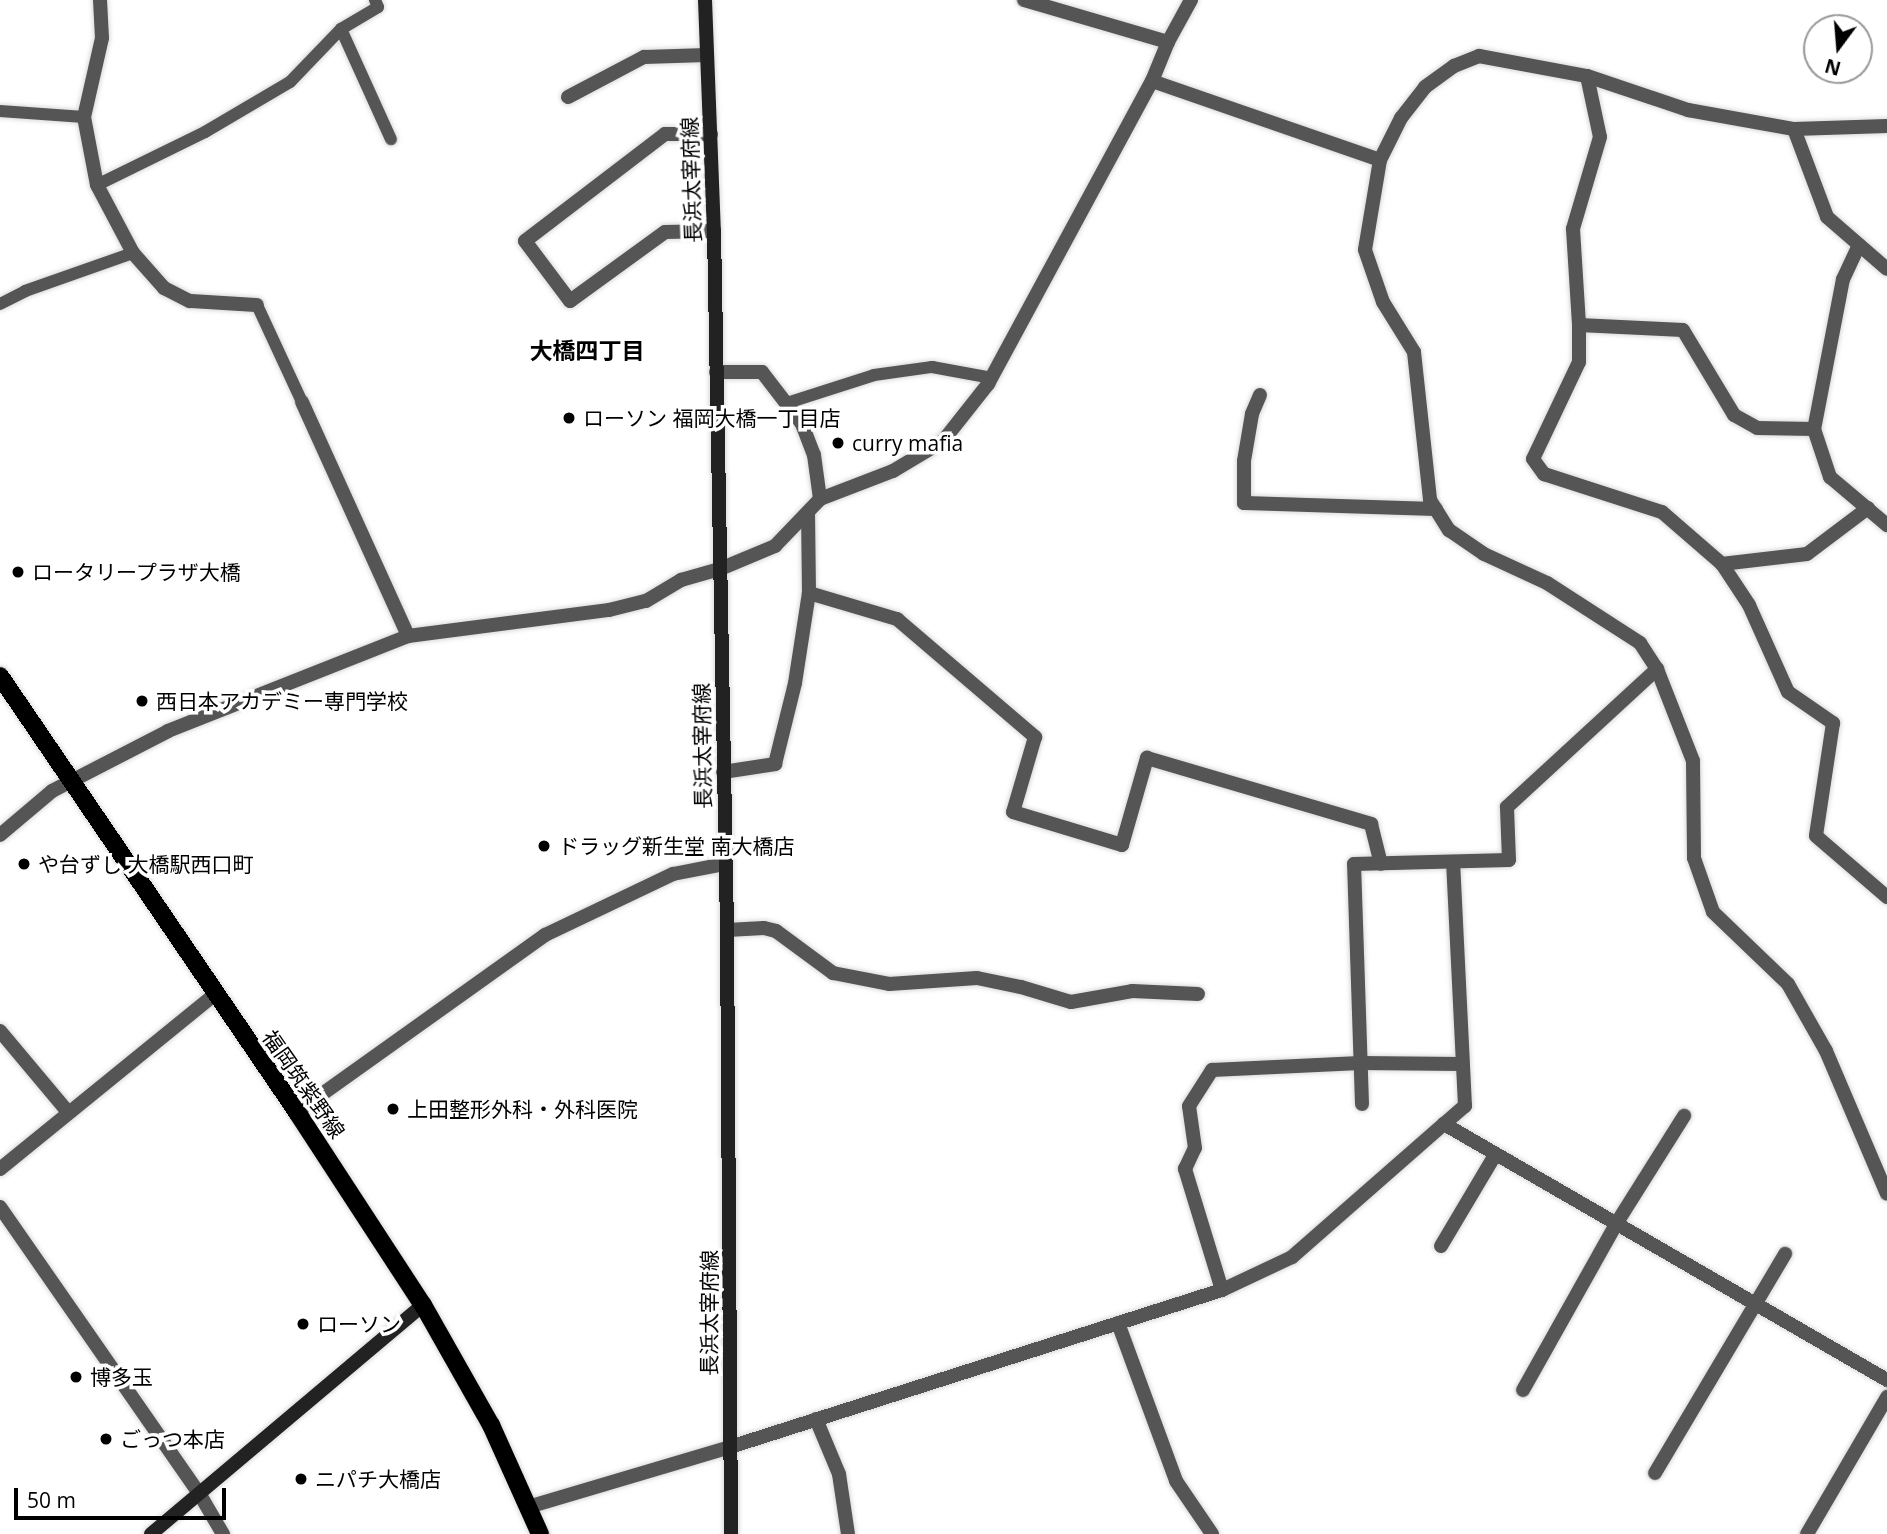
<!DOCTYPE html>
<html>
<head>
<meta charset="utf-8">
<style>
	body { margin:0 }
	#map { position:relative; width:1887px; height:1534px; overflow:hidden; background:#fff; font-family:"Open Sans","Noto Sans JP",sans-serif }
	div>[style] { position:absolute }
	.roads { filter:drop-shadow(0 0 2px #dbdbdb) drop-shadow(0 0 2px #dbdbdb) }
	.lane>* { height:12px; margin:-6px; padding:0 6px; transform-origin:6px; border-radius:6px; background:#555 }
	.street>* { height:14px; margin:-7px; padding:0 7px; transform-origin:7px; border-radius:7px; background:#555 }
	.secondary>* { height:14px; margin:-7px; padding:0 7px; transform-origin:7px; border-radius:7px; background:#222 }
	.primary>* { height:18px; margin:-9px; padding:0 9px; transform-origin:9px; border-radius:9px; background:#000 }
	.dots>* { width:19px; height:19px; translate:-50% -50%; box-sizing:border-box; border:4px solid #fff; border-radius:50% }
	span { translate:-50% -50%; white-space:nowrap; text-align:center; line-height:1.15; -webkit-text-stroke:7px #fff; paint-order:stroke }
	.street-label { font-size:21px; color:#000 }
	.poi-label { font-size:21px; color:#000 }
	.left { translate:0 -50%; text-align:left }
	.neighbourhood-label { font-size:23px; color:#000; font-weight:700 }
	.north { position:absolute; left:1803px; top:14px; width:70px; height:70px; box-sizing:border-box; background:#fff; border:2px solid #999; border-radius:50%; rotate:196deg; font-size:19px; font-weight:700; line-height:28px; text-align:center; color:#000 }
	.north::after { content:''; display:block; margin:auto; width:24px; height:32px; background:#000; clip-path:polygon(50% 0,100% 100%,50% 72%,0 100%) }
	.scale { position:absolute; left:14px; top:1488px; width:212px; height:32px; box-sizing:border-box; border:4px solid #000; border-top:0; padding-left:9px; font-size:21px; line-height:24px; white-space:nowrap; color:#000; -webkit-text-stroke:5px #fff; paint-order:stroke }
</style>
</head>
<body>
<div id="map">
	<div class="roads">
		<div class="lane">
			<div style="left:341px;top:29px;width:121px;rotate:65.6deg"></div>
			<div style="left:0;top:111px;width:84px;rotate:4.1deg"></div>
			<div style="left:97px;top:185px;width:120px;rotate:-26.1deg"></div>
			<div style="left:205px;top:132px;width:99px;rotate:-30.5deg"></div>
			<div style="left:290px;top:82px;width:74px;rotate:-46.1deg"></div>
			<div style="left:341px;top:29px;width:43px;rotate:-30.7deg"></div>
			<div style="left:378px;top:7px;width:8px;rotate:-113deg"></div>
			<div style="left:0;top:304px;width:28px;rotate:-27deg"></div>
			<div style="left:25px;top:291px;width:114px;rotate:-19.4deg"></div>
			<div style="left:257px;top:305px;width:107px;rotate:65.1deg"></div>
			<div style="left:787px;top:403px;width:91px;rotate:-17.8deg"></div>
			<div style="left:874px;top:375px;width:59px;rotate:-7.9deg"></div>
			<div style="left:932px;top:367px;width:61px;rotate:10.4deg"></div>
		</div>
		<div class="street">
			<div style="left:100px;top:0;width:38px;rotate:87deg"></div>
			<div style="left:102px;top:38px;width:81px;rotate:102.8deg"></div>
			<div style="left:84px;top:117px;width:69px;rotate:79.2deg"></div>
			<div style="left:97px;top:185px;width:77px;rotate:62.1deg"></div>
			<div style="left:133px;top:253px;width:47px;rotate:48.5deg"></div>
			<div style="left:164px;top:288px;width:29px;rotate:27deg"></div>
			<div style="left:190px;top:301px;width:67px;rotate:3.4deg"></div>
			<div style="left:1024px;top:0;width:150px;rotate:16.3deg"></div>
			<div style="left:1587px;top:76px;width:62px;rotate:78deg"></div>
			<div style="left:1600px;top:137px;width:96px;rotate:106.4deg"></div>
			<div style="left:1573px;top:229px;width:96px;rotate:86.4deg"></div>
			<div style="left:1579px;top:325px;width:104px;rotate:2.8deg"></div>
			<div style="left:1683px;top:330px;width:99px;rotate:59deg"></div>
			<div style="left:1734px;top:415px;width:26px;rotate:29deg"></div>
			<div style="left:1757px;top:428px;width:57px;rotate:1deg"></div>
			<div style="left:1152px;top:81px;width:241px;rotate:19.1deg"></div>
			<div style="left:1380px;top:160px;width:47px;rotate:-63.4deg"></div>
			<div style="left:1401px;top:118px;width:39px;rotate:-52deg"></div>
			<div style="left:1425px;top:87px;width:36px;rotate:-36deg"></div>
			<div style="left:1454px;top:66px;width:27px;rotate:-22deg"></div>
			<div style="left:1479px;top:56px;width:110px;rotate:10.5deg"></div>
			<div style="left:1587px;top:76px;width:107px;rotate:18.6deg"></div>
			<div style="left:1688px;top:110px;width:108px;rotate:10.2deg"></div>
			<div style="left:1794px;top:129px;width:94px;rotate:69.4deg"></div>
			<div style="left:1827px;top:217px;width:79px;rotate:40.9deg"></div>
			<div style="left:568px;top:97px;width:86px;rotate:-27.8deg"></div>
			<div style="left:644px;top:57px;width:63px;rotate:-1.8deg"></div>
			<div style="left:1794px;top:129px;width:93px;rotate:-1.8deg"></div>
			<div style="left:711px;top:134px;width:46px;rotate:180deg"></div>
			<div style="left:665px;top:134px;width:176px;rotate:142.6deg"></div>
			<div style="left:525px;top:241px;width:75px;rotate:53.1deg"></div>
			<div style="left:570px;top:301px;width:117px;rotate:-36deg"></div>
			<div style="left:665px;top:232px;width:49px;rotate:-1.2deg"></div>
			<div style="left:1380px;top:160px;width:91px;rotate:99.5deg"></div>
			<div style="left:1365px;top:250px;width:55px;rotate:70.9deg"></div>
			<div style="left:1383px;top:302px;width:59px;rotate:58.2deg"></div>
			<div style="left:1414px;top:352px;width:149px;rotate:83.8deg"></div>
			<div style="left:1430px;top:500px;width:36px;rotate:58deg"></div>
			<div style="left:1449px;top:530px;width:42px;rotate:34.4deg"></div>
			<div style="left:1484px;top:554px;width:69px;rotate:24.7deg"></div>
			<div style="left:1547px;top:583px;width:111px;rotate:32.8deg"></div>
			<div style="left:1640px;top:643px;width:31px;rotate:57deg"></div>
			<div style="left:1657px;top:669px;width:99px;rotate:68.6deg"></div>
			<div style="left:1693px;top:761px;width:97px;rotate:89.4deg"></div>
			<div style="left:1694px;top:858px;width:57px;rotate:70.6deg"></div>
			<div style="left:1713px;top:912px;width:104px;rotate:43.8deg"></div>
			<div style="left:1788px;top:984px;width:77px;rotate:60.4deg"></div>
			<div style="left:1826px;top:1051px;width:155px;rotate:66.9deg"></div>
			<div style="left:1859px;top:245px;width:38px;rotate:115deg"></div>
			<div style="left:1843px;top:279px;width:153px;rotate:100.9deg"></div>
			<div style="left:1814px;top:429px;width:51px;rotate:71.6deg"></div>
			<div style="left:1830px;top:477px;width:75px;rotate:40.1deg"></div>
			<div style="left:1579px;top:325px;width:37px;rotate:90deg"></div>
			<div style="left:1579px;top:362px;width:107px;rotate:115.4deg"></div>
			<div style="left:1533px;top:459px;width:19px;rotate:54deg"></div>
			<div style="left:1544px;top:474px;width:124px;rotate:17.9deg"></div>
			<div style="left:1662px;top:512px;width:79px;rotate:40.9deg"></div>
			<div style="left:716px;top:372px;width:46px"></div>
			<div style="left:762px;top:372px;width:66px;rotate:52.4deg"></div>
			<div style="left:802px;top:424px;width:33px;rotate:69deg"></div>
			<div style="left:814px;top:455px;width:44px;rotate:82.2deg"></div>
			<div style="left:1260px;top:395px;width:21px;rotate:113deg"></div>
			<div style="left:1252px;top:414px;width:48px;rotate:99.7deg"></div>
			<div style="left:1244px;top:461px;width:42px;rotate:90deg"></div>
			<div style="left:1244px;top:503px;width:192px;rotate:1.8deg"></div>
			<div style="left:302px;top:402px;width:257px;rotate:65.6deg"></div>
			<div style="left:1868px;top:508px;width:76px;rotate:143deg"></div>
			<div style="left:1807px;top:554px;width:86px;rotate:173.3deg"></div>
			<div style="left:1722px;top:564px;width:49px;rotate:56.6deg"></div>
			<div style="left:1749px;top:605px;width:95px;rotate:65.9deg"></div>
			<div style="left:1788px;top:692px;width:55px;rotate:34.6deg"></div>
			<div style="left:1833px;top:723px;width:114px;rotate:98.6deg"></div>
			<div style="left:1816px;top:836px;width:94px;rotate:40.7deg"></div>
			<div style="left:809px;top:593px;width:92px;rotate:16.5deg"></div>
			<div style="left:897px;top:619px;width:182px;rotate:40.5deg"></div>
			<div style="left:1035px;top:737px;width:78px;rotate:106.3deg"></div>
			<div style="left:1013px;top:812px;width:114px;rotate:16.8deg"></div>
			<div style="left:1122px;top:845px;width:91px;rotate:-74deg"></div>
			<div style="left:1147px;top:758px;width:234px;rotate:16.4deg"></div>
			<div style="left:1371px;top:824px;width:41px;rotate:76deg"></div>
			<div style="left:723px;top:772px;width:53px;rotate:-8.7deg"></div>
			<div style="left:775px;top:764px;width:83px;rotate:-76.1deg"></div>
			<div style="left:795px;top:683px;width:91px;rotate:-81.2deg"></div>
			<div style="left:809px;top:593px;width:80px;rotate:-90.7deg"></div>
			<div style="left:0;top:835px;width:68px;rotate:-40.2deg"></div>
			<div style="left:52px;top:791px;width:131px;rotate:-27.3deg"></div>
			<div style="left:168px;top:731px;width:258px;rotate:-21.6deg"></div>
			<div style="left:408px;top:636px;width:203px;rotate:-7.4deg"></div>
			<div style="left:609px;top:610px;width:38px;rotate:-14deg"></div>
			<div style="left:646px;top:601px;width:41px;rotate:-31deg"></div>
			<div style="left:681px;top:580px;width:41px;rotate:-15.8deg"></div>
			<div style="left:720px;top:569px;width:60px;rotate:-22.7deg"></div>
			<div style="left:775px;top:546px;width:65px;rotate:-46.2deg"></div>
			<div style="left:820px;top:499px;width:78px;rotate:-21deg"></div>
			<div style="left:893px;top:471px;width:58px;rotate:-31deg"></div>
			<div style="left:943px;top:441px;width:73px;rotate:-51.7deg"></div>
			<div style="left:988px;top:384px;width:345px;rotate:-61.6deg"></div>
			<div style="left:1152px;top:81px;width:42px;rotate:-67.7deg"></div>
			<div style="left:1168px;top:42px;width:48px;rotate:-61.3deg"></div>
			<div style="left:727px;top:930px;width:37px;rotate:-3deg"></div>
			<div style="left:764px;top:928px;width:12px;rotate:14deg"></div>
			<div style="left:776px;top:931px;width:71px;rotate:36.4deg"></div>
			<div style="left:833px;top:973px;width:57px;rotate:11.1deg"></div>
			<div style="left:889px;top:984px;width:88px;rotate:-3.9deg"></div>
			<div style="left:977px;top:978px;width:45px;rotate:11.6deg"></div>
			<div style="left:1021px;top:987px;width:52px;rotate:16.7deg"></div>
			<div style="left:1071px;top:1002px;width:62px;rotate:-10.2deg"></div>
			<div style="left:1132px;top:991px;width:66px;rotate:2.6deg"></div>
			<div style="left:0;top:1031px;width:106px;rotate:50deg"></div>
			<div style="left:1362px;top:1104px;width:240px;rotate:-91.9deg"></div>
			<div style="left:1354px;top:864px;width:155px;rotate:-1.5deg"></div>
			<div style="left:1509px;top:860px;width:53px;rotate:-92.2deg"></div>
			<div style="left:1507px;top:807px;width:204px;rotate:-42.6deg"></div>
			<div style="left:297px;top:1112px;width:305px;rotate:-35.5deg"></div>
			<div style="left:545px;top:935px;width:142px;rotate:-25.5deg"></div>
			<div style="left:673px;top:874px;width:53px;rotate:-10.9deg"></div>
			<div style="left:1444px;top:1124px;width:28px;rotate:-41deg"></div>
			<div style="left:1465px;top:1106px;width:244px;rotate:-92.8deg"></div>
			<div style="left:0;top:1169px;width:276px;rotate:-39.1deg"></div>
			<div style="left:0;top:1207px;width:348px;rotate:55.2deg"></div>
			<div style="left:199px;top:1493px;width:48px;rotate:59.7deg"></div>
			<div style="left:1441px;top:1246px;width:106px;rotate:-59.3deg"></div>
			<div style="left:1222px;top:1290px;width:127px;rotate:-107deg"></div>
			<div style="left:1185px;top:1169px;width:23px;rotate:-65deg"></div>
			<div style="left:1195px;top:1148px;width:42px;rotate:-98.1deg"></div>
			<div style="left:1189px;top:1106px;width:43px;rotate:-57.4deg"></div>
			<div style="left:1212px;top:1070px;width:148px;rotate:-2.7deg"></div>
			<div style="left:1360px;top:1063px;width:101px;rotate:0.6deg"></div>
			<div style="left:1118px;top:1323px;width:168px;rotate:69.8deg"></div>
			<div style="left:1176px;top:1481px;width:64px;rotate:55.8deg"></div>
			<div style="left:1523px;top:1390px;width:190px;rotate:-60.7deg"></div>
			<div style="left:1616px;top:1224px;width:128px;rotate:-57.8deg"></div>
			<div style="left:816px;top:1419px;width:60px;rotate:67.3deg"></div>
			<div style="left:839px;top:1474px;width:61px;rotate:81.5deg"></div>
			<div style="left:1655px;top:1473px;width:255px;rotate:-59.3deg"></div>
			<div style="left:528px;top:1507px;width:211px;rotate:-16.5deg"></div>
			<div style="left:730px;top:1447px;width:516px;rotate:-17.7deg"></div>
			<div style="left:1222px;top:1290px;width:77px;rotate:-25.2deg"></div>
			<div style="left:1292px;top:1257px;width:202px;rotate:-41.2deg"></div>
			<div style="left:1444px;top:1124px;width:512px;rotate:30.02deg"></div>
			<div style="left:1807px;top:1534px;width:159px;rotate:-59.7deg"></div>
		</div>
		<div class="secondary">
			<div style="left:705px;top:0;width:231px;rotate:87.8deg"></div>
			<div style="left:714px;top:231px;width:699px;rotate:88.93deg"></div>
			<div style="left:727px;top:930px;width:604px;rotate:89.62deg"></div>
			<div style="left:151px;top:1534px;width:356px;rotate:-40.1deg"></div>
		</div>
		<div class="primary">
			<div style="left:0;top:676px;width:528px;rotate:55.74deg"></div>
			<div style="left:297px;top:1112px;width:230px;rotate:56.9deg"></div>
			<div style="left:423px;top:1305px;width:138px;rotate:60.5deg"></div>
			<div style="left:491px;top:1425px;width:120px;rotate:65.8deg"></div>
		</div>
	</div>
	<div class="dots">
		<div style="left:569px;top:418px;background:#000"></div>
		<div style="left:838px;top:443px;background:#000"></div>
		<div style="left:18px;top:572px;background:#000"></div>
		<div style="left:142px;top:701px;background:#000"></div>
		<div style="left:544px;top:846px;background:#000"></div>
		<div style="left:24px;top:864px;background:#000"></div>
		<div style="left:393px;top:1109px;background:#000"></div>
		<div style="left:303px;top:1324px;background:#000"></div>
		<div style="left:76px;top:1377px;background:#000"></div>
		<div style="left:106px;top:1439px;background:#000"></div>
		<div style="left:301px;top:1479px;background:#000"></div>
	</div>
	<div class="street-label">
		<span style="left:691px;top:180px;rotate:-92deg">長浜太宰府線</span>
		<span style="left:702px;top:746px;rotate:-91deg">長浜太宰府線</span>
		<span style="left:304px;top:1084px;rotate:55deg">福岡筑紫野線</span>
		<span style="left:709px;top:1313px;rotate:-90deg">長浜太宰府線</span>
	</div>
	<div class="poi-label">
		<span class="left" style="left:583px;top:418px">ローソン 福岡大橋一丁目店</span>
		<span class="left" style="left:852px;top:443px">curry mafia</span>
		<span class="left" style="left:32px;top:572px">ロータリープラザ大橋</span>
		<span class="left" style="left:156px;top:701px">西日本アカデミー専門学校</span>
		<span class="left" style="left:558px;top:846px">ドラッグ新生堂 南大橋店</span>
		<span class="left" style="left:38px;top:864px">や台ずし 大橋駅西口町</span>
		<span class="left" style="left:407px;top:1109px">上田整形外科・外科医院</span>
		<span class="left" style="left:317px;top:1324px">ローソン</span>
		<span class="left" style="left:90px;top:1377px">博多玉</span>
		<span class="left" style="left:120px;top:1439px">ごっつ本店</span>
		<span class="left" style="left:315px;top:1479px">ニパチ大橋店</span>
	</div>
	<div class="neighbourhood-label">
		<span style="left:587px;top:350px">大橋四丁目</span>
	</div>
	<div class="north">N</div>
	<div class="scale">50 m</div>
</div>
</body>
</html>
